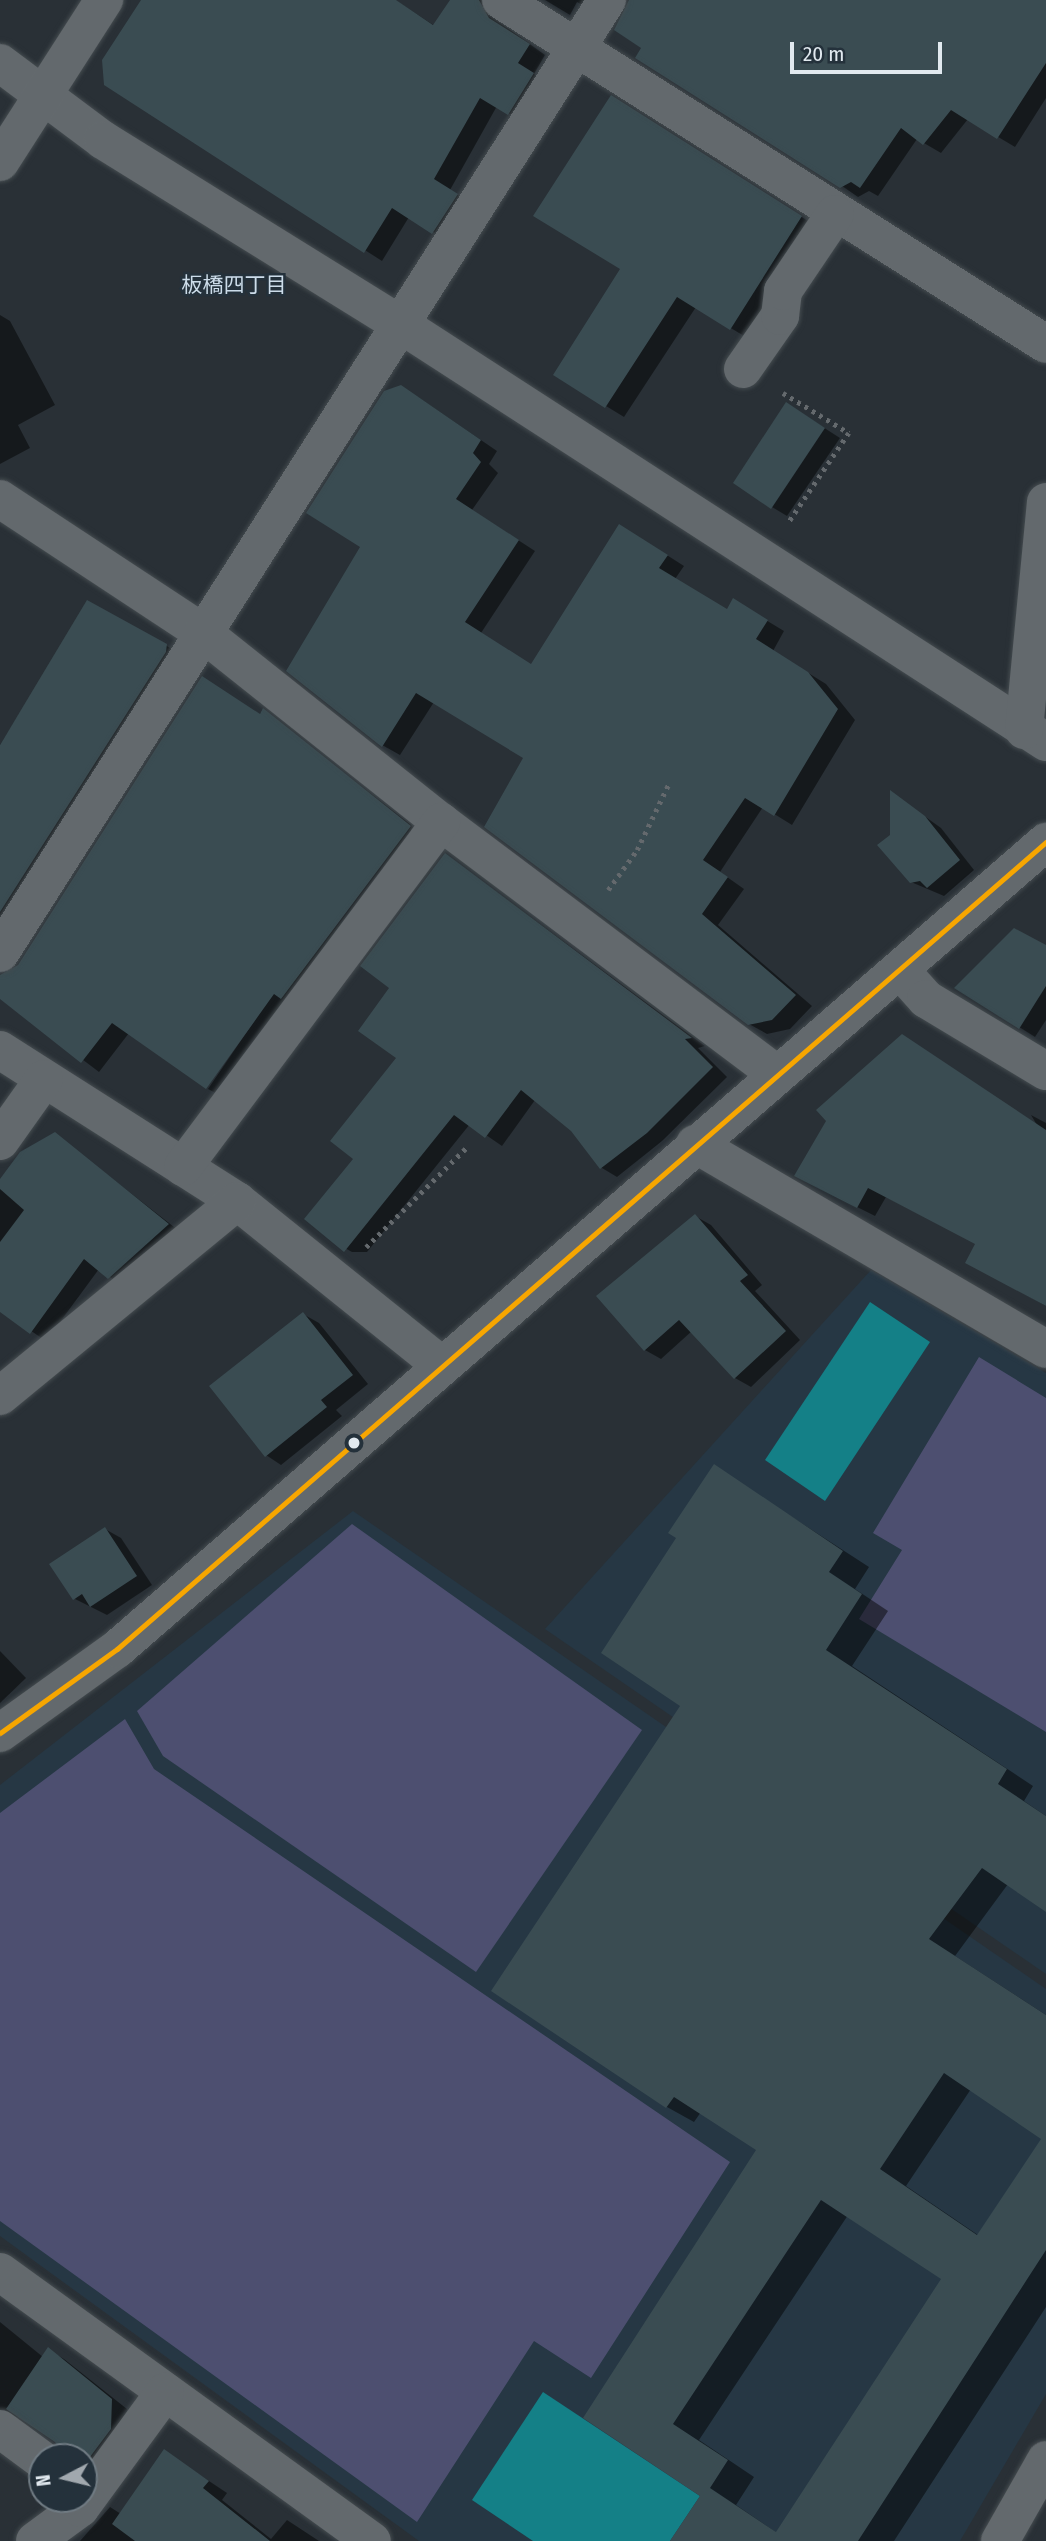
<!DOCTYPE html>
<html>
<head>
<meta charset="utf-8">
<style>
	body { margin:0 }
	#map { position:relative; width:1046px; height:2541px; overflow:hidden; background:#293036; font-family:"Fira Sans Condensed","Noto Sans JP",sans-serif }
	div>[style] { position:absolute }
	.built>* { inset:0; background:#263744 }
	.green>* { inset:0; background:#4d4f70 }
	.water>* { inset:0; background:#148087 }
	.shadow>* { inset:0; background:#0007 }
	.building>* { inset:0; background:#3a4c52 }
	.path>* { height:4.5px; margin-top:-2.25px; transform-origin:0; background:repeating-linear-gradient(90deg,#64696d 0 3.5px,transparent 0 8.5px) }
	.roads { filter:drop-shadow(0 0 2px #444b4f) drop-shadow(0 0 2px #444b4f) }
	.minor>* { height:38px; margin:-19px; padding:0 19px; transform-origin:19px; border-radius:19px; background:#63696d }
	.bus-1>* { height:5px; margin:-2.5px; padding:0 2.5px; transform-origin:2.5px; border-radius:2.5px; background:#f7a600 }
	.dots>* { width:19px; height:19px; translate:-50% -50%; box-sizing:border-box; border:4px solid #24313b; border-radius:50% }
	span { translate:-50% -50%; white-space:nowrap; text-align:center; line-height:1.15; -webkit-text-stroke:5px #24313b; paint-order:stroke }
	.neighbourhood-label { font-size:21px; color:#ccdce9 }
	.north { position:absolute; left:28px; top:2443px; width:70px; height:70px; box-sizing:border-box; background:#24313b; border:2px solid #707b83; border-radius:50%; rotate:263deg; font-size:19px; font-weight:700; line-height:28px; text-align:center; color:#e1e9ef }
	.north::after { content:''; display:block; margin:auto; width:24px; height:32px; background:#a1a8ae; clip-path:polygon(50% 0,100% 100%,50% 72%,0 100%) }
	.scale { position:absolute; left:790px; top:42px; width:152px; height:32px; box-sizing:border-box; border:4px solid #e1e9ef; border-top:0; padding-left:9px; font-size:21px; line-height:24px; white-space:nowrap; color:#e1e9ef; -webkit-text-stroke:5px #24313b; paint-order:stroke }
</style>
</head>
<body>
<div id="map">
	<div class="built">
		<div style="clip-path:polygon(871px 1270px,1046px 1373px,1046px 1974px,545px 1629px)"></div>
		<div style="clip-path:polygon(353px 1511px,1046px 1989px,1046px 2394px,960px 2541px,419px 2541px,0 2236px,0 1785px)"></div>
	</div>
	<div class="green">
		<div style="clip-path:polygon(979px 1357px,1046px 1398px,1046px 1732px,859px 1619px,902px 1550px,873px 1533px)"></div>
		<div style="clip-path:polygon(352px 1524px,642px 1730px,476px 1972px,163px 1756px,137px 1711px)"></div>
		<div style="clip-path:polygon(125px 1719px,154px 1769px,730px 2162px,591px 2378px,534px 2341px,417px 2522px,0 2221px,0 1813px)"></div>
	</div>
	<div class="water">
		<div style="clip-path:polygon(870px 1302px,930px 1342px,825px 1501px,765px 1460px)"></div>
		<div style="clip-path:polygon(543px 2392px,700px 2496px,670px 2541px,533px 2541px,472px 2500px)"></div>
	</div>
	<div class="shadow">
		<div style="clip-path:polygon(154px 0,395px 0,435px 26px,452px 0,499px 0,498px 21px,545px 55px,534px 74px,550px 84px,525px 123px,497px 106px,450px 190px,473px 205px,450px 242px,409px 217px,382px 261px,105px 84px)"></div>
		<div style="clip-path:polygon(545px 0,606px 0,596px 13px,577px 2px,570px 15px)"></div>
		<div style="clip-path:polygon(630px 0,1046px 0,1046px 98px,1015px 147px,968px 119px,941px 153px,917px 139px,878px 196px,869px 191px,858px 197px,643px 48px)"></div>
		<div style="clip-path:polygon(630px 108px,819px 228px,749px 339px,696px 307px,624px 417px,606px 406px,622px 269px)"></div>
		<div style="clip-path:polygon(0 315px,10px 321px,55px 405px,18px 425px,30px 448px,0 464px)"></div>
		<div style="clip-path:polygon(418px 397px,497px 451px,489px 464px,498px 473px,472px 510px,535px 551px,481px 633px,532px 666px,637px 536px,684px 566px,675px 579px,727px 611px,734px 601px,784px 631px,773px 651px,826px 684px,855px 720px,792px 825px,763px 807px,720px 872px,744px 889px,718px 925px,812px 1006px,790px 1029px,767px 1034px,749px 1024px,526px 757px,434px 702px,400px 755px,382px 745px,363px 547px)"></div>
		<div style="clip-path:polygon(787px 404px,840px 438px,787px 516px,772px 507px)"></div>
		<div style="clip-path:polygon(88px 603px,183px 655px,0 948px,0 745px)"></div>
		<div style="clip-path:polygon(263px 711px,427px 837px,223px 1097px,208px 1089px,278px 986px,129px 1033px,99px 1072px,0 997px,0 976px,20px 966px)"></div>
		<div style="clip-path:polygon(892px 793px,941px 828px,974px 870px,944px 896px,911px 882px,891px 835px)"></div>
		<div style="clip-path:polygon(446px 855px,705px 1046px,698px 1048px,727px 1077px,662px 1141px,617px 1177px,602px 1168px,572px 1130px,535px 1100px,502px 1146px,470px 1124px,367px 1252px,352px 1252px,336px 1243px,355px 1158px,398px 1058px,391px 988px)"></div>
		<div style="clip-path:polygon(1014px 930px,1046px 947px,1046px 1020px,1035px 1037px,957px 988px)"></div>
		<div style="clip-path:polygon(1031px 1115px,1046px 1123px,1046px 1306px,967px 1262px,977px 1244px,886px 1197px,875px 1216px,813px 1185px,1037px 1125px)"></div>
		<div style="clip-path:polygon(55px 1134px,183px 1234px,124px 1287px,99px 1269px,46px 1341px,0 1310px,0 1182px)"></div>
		<div style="clip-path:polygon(695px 1216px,711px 1225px,762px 1285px,755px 1291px,800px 1340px,751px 1387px,735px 1378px,692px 1331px,661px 1359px,645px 1350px,598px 1297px)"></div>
		<div style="clip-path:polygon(303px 1314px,319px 1323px,368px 1384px,336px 1410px,342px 1416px,281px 1465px,266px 1455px)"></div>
		<div style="clip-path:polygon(evenodd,724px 1473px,869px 1567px,855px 1589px,888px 1611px,852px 1666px,1033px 1786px,1024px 1801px,1046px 1816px,1046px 1910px,1008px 1884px,955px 1956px,1046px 2015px,1046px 2307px,894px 2541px,672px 2541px,702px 2495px,585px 2417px,759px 2149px,701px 2112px,694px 2122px,667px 2107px,493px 1991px,682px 1705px,724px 1473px,971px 2089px,1043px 2138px,978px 2235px,906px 2186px,971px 2089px,724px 1473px,848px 2215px,943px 2279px,777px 2533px,736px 2505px,754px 2477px,699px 2440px,848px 2215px)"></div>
		<div style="clip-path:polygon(105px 1529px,121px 1538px,152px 1585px,107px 1615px,75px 1599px)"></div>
		<div style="clip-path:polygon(0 1651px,26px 1678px,0 1703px)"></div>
		<div style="clip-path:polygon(0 2322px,43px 2357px,48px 2350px,64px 2359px,127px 2409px,126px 2438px,84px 2476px,84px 2457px,63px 2457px,56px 2441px,26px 2419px,0 2412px)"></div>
		<div style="clip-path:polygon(164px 2451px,227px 2493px,222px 2500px,271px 2539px,287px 2520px,319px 2541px,80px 2541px,110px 2507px,121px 2514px)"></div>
	</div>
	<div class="building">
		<div style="clip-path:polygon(141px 0,396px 0,433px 25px,450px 0,479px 0,489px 18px,530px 44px,518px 63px,534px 73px,508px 115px,480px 98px,434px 179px,458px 194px,432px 234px,392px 208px,364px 253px,104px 85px,102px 60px)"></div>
		<div style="clip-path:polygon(629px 0,1046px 0,1046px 63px,997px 139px,951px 110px,923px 145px,901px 128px,860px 188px,851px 182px,840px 188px,635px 58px,641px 48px,614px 30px)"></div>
		<div style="clip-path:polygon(611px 95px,802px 216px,730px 330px,677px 297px,605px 408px,553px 375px,620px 269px,533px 216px)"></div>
		<div style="clip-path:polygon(401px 385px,481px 440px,473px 453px,481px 462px,456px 499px,519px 540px,465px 622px,531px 664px,619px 524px,668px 555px,659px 568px,727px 609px,733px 598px,768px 620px,756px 639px,808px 672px,838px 709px,774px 816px,745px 798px,703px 860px,728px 877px,702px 914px,796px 995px,772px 1020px,748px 1025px,484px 827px,523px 758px,416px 693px,382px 747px,286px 671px,360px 547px,306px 513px,384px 391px)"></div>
		<div style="clip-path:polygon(786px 402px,825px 428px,771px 509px,733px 483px)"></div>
		<div style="clip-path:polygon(87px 600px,167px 644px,166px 652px,0 912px,0 745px)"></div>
		<div style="clip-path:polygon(202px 676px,260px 714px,263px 708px,411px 826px,281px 999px,274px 994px,206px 1089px,112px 1023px,81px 1063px,0 999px,0 975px,18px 965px)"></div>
		<div style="clip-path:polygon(890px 790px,925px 816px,960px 860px,927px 888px,920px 881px,910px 883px,877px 845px,890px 835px)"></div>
		<div style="clip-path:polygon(445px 853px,692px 1038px,685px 1039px,713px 1067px,647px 1133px,600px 1169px,571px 1131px,521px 1090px,485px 1138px,454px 1115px,344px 1252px,304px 1219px,353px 1159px,330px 1141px,396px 1058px,358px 1031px,389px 988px,360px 966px)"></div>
		<div style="clip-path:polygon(1014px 928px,1046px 945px,1046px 986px,1019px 1029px,954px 988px)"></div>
		<div style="clip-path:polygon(902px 1034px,1046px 1130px,1046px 1306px,965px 1263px,975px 1244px,868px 1188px,857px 1208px,794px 1176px,826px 1121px,816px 1110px)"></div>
		<div style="clip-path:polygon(55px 1132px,169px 1224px,108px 1279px,84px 1259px,30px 1334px,0 1312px,0 1242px,24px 1210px,0 1189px,0 1179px,20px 1152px)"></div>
		<div style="clip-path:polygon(695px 1214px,748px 1275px,740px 1281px,786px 1331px,734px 1379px,679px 1320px,644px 1351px,596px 1296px)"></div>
		<div style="clip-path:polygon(303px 1312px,353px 1375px,321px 1400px,327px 1407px,265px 1457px,209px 1386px)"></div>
		<div style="clip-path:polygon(evenodd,714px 1464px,843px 1551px,829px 1572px,862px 1594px,826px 1650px,1007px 1769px,998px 1784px,1046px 1816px,1046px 1912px,982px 1868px,929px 1939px,1046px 2015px,1046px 2250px,858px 2541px,670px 2541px,700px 2496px,583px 2418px,756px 2150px,674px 2097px,666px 2108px,491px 1991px,680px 1706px,601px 1653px,676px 1538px,668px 1533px,714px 1464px,944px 2073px,1041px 2139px,977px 2235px,880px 2169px,944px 2073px,714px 1464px,821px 2200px,941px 2279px,776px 2532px,710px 2488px,728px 2460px,673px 2424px,821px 2200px)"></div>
		<div style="clip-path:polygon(105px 1527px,137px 1576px,90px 1607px,82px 1594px,73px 1600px,49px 1564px)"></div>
		<div style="clip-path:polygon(48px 2347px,112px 2399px,111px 2429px,90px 2457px,63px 2457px,55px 2442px,6px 2409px)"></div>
		<div style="clip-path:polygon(164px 2449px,209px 2481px,203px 2488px,270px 2541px,135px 2541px,112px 2524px)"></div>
	</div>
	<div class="path">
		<div style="left:783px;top:393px;width:77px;rotate:31.2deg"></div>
		<div style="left:849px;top:433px;width:107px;rotate:124deg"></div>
		<div style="left:608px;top:890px;width:49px;rotate:-54.1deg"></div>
		<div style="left:637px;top:850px;width:76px;rotate:-64.4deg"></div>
		<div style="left:366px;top:1247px;width:144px;rotate:-44.7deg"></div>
	</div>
	<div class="roads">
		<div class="minor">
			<div style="left:501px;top:0;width:644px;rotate:32.26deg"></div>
			<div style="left:0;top:63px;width:129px;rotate:36.8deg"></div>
			<div style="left:103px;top:140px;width:353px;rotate:31.8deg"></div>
			<div style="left:403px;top:326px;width:766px;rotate:32.9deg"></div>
			<div style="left:0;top:162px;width:193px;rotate:-57.3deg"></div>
			<div style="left:743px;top:369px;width:65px;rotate:-55.1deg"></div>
			<div style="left:780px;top:316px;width:25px;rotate:-83deg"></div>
			<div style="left:783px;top:291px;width:93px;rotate:-56deg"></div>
			<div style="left:0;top:499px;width:243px;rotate:33.4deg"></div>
			<div style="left:203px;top:633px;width:304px;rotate:38.5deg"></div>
			<div style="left:441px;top:822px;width:420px;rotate:36.9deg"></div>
			<div style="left:1024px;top:730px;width:229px;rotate:-84.5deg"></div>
			<div style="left:0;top:953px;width:1130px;rotate:-57.51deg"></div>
			<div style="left:900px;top:970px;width:39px;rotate:48deg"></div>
			<div style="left:926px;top:999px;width:140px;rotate:31deg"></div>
			<div style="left:0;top:1050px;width:281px;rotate:32.5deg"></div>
			<div style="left:237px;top:1201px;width:260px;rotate:38.8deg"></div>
			<div style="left:0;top:1141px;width:76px;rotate:-54.6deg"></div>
			<div style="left:695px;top:1144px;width:406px;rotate:30.3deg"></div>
			<div style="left:183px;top:1167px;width:431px;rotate:-53.2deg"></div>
			<div style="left:0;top:1396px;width:307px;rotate:-39.4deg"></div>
			<div style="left:0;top:1733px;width:144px;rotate:-35.7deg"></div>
			<div style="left:117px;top:1649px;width:1231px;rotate:-40.98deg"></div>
			<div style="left:0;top:2272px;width:459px;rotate:35.9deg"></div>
			<div style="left:0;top:2429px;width:52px;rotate:36.4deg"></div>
			<div style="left:35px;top:2541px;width:56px;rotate:-36.3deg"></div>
			<div style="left:80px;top:2508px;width:144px;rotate:-53.8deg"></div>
			<div style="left:1000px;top:2541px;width:93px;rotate:-60.4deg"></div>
		</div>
	</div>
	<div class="bus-1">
		<div style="left:0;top:1733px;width:144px;rotate:-35.7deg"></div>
		<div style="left:117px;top:1649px;width:1231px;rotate:-40.98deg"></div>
	</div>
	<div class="dots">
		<div style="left:354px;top:1443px;background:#e1e9ef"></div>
	</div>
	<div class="neighbourhood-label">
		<span style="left:234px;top:285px">板橋四丁目</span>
	</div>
	<div class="north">N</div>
	<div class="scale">20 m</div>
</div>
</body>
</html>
